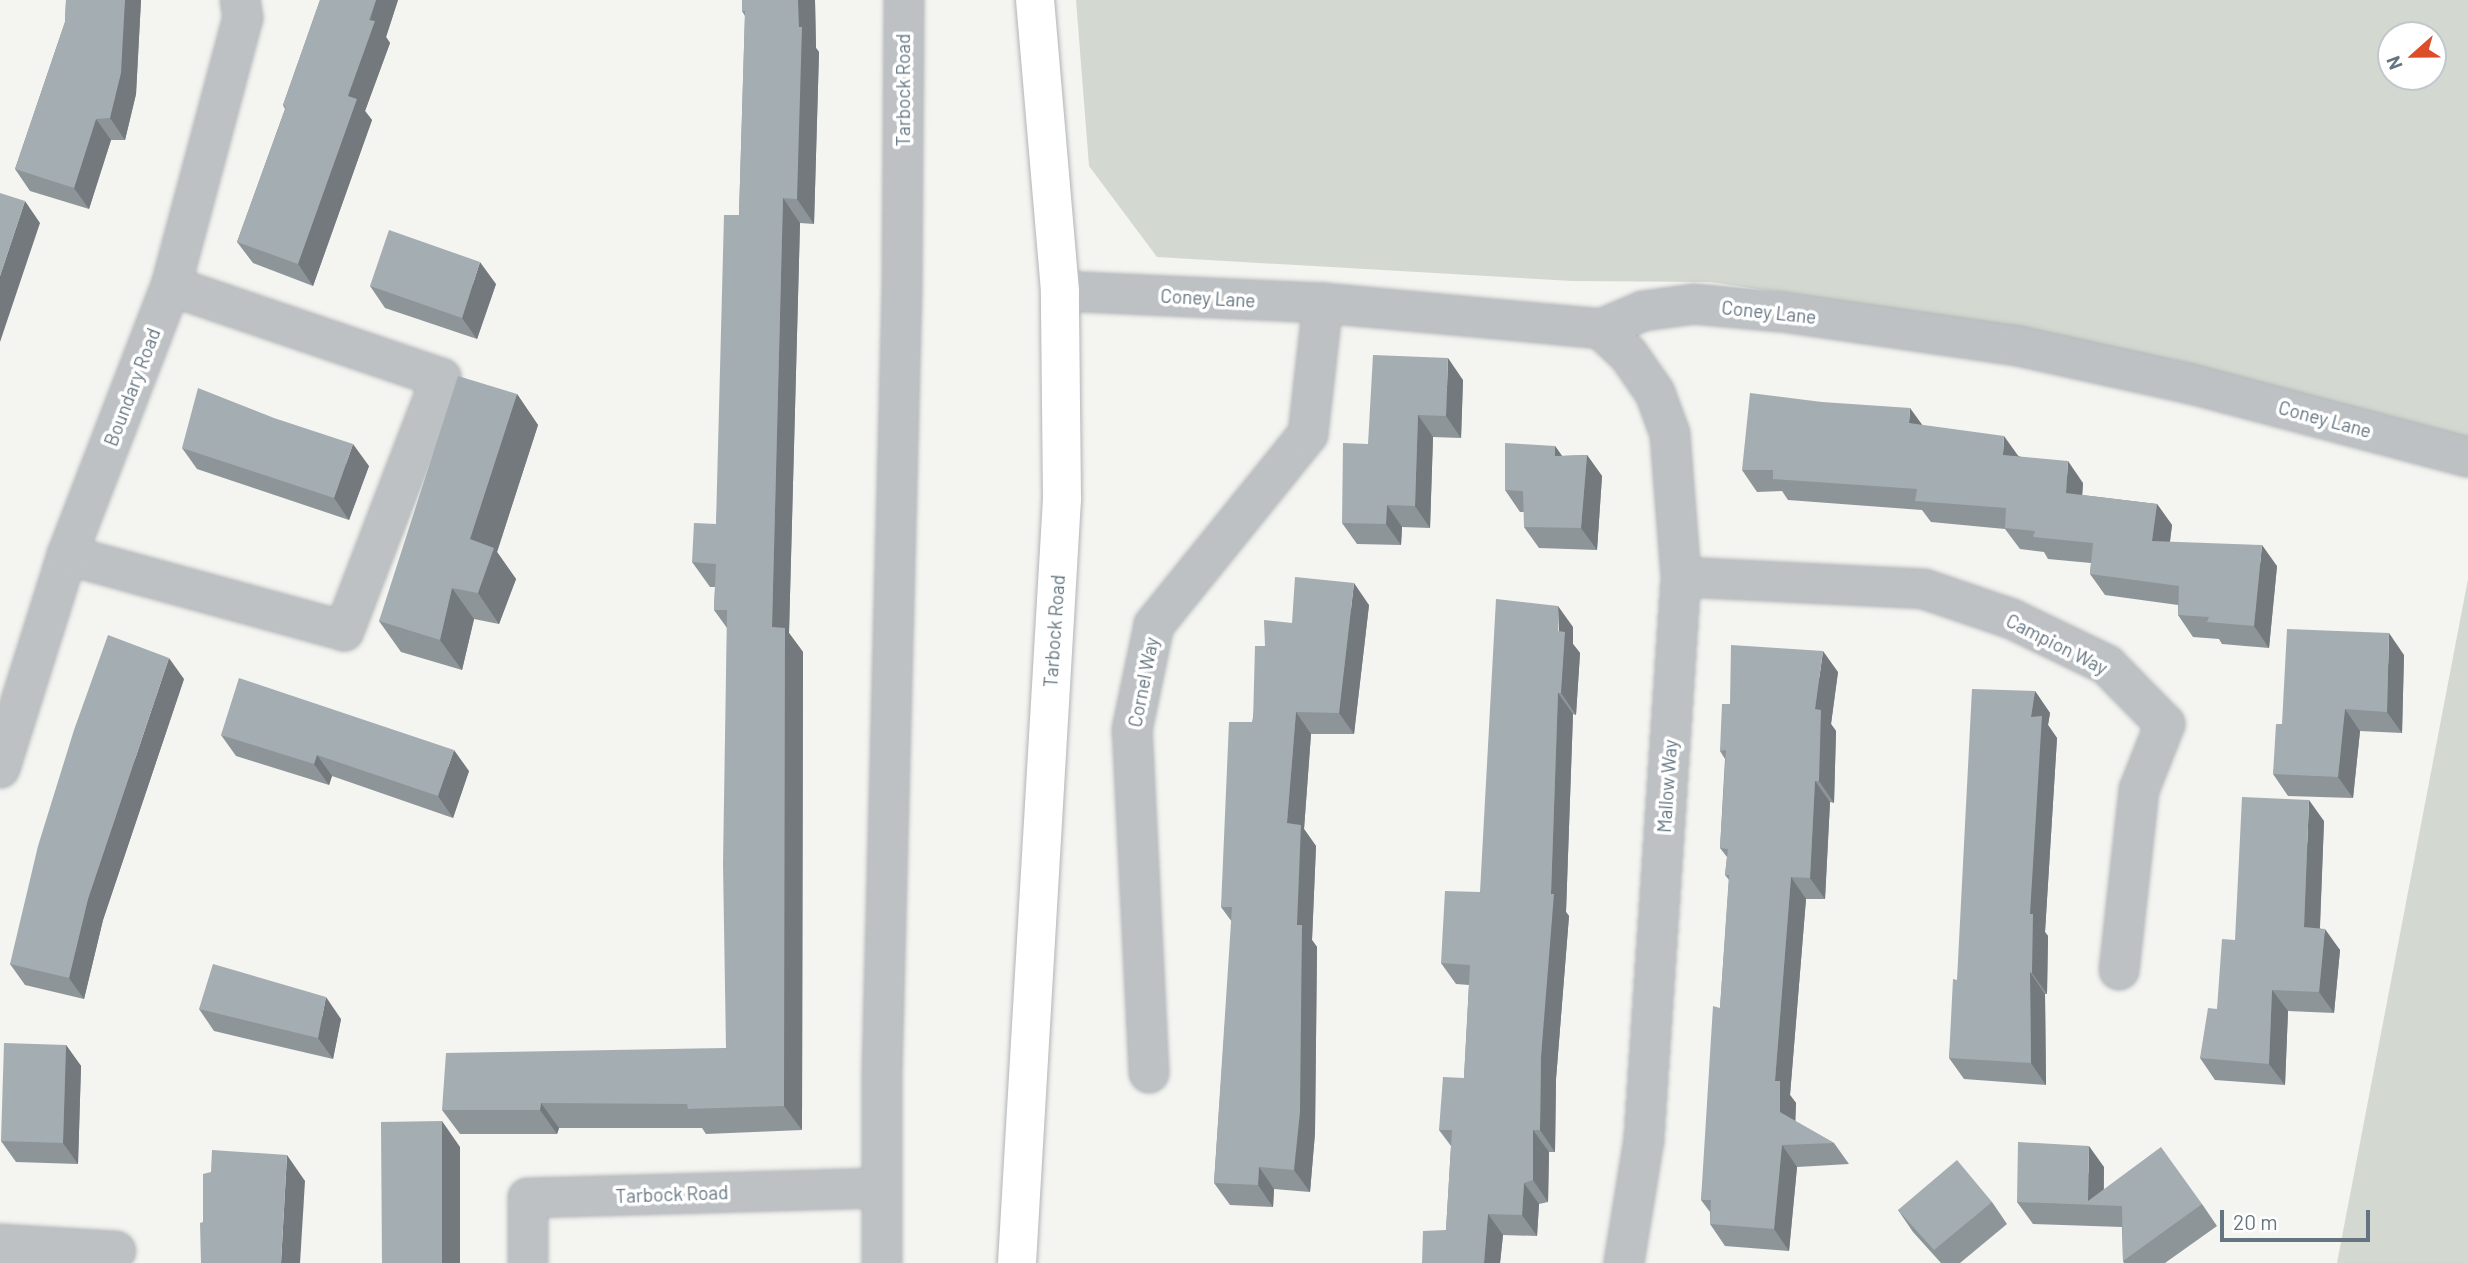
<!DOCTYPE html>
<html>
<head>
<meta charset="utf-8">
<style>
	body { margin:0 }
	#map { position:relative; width:2468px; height:1263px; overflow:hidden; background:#f4f4f0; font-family:Barlow,sans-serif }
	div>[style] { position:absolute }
	.green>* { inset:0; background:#d3d9d0 }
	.roads { filter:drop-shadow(0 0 2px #b0b5b8) drop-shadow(0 0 2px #b0b5b8) }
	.minor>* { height:38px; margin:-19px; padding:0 19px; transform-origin:19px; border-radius:19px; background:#bdc1c4 }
	.primary>* { height:38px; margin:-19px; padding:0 19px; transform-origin:19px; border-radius:19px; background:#fff }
	.wall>* { inset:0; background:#8d9599 }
	.shaded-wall>* { inset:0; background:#73797d }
	.building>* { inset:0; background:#a4adb2 }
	span { translate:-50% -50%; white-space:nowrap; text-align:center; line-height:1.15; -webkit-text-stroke:7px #fff; paint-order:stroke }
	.street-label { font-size:19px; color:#647581 }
	.north { position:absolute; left:2377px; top:21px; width:70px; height:70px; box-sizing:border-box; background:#fff; border:2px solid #c1c8cd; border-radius:50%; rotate:249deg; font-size:19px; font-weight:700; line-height:28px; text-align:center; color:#647581 }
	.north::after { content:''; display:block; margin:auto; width:24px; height:32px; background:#dc4d29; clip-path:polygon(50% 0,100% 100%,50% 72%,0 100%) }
	.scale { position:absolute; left:2220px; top:1210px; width:150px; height:32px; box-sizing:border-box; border:4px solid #647581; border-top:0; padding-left:9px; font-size:21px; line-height:24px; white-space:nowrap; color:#647581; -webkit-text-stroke:5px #fff; paint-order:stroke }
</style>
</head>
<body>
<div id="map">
	<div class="green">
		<div style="clip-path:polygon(evenodd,1076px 0,2468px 0,2468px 438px,2029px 329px,1710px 282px,1572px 281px,1157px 257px,1089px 166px,1076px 0,2391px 35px,2433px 35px,2433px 77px,2391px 77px,2391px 35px)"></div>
		<div style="clip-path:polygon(2468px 579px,2468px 1263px,2337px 1263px)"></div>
	</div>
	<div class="roads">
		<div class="minor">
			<div style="left:1060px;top:291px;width:263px;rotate:2.6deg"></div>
			<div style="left:1323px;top:303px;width:279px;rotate:5.3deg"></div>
			<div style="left:1601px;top:329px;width:46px;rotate:-23.2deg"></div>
			<div style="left:1643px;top:311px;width:51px;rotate:-7.8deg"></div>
			<div style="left:1694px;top:304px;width:88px;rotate:5.2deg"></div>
			<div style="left:1782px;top:312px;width:238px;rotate:8.2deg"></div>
			<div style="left:2018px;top:346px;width:177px;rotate:12.4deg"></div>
			<div style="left:2191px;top:384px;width:286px;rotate:14.8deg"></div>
			<div style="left:1601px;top:329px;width:37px;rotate:43deg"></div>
			<div style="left:1628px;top:354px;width:47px;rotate:55.3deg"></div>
			<div style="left:1655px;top:393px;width:44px;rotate:69.9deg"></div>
			<div style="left:1670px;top:434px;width:143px;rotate:85.6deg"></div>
			<div style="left:1681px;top:577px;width:563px;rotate:93.77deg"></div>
			<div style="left:1644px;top:1139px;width:126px;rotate:99.2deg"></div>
			<div style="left:67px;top:555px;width:287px;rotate:15.3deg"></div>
			<div style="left:344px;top:631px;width:271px;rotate:-69deg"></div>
			<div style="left:441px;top:378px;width:285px;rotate:-161.2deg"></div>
			<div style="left:1681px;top:577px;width:243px;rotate:2.8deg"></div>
			<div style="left:1924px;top:589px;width:93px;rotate:18.8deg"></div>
			<div style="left:2012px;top:619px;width:106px;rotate:25.8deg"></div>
			<div style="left:2107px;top:665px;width:83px;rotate:45.5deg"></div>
			<div style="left:2165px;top:724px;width:71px;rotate:111.5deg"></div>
			<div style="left:2139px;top:790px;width:181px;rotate:96.3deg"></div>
			<div style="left:0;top:768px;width:223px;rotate:-72.5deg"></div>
			<div style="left:67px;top:555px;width:288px;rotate:-68.9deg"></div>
			<div style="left:171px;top:286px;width:278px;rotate:-75deg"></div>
			<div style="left:243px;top:18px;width:18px;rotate:-99deg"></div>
			<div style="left:1149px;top:1073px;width:343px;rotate:-92.8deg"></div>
			<div style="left:1132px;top:730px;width:107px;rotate:-78.2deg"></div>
			<div style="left:1154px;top:625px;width:245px;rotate:-51.1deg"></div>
			<div style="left:1308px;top:434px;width:132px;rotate:-83.5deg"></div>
			<div style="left:0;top:1244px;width:116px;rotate:3.5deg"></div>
			<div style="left:528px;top:1263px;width:65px;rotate:-90deg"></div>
			<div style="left:528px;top:1198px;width:354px;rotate:-1.6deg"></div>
			<div style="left:882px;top:1263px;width:189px;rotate:-90deg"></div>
			<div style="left:882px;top:1074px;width:783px;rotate:-88.54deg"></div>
			<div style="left:902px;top:291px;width:291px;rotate:-89.6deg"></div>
		</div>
		<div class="primary">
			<div style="left:1017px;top:1263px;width:765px;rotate:-86.63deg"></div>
			<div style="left:1062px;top:499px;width:208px;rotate:-90.6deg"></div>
			<div style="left:1060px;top:291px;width:292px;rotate:-94.9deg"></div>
		</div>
	</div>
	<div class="wall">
		<div style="clip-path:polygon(66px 0,141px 0,136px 94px,125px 140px,111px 140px,89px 209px,30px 191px,15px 169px,65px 22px)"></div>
		<div style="clip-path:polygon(320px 0,398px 0,386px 37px,390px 43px,365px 111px,372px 120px,313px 286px,253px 263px,237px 242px,285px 109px,283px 105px)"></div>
		<div style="clip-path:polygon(742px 0,815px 0,816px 48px,819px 52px,814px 224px,800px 223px,789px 633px,803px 652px,802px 1130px,706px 1134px,702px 1128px,559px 1128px,557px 1134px,460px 1134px,442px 1110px,726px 1048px,727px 628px,714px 610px,715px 587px,710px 587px,692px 562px,716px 524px,739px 215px,745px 16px,742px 11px)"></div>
		<div style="clip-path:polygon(496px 284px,477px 339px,385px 308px,370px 286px)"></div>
		<div style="clip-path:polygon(1463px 380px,1461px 438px,1433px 437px,1430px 528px,1402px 527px,1401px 545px,1357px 544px,1342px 523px,1368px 444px)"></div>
		<div style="clip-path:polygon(517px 394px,538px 425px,497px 552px,516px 579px,499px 624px,474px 619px,462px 670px,401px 652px,379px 621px)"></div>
		<div style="clip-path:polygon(1922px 425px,2019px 456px,2083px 483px,2082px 495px,2157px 504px,2172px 525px,2170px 542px,2277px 566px,2269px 648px,2222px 644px,2219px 639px,2193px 637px,2178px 615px,2178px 605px,2105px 595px,2090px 574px,2091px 563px,2048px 559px,2044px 552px,2020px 549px,2005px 529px,1931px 522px,1922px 510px,1788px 500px,1782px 491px,1757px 492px,1742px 470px)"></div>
		<div style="clip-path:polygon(1555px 446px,1562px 456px,1587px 455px,1602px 476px,1597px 550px,1539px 548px,1524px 527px,1524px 512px,1520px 512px,1505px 490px)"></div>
		<div style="clip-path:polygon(182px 448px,369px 466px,349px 520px,197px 469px)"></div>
		<div style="clip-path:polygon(1369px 605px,1354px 734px,1311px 734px,1304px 829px,1316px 846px,1312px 940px,1317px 947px,1315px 1133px,1310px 1192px,1274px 1189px,1273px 1207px,1230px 1205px,1214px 1183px,1232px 922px,1221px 907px,1265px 646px,1292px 623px)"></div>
		<div style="clip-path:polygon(1573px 627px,1573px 644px,1580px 653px,1576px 715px,1573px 714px,1566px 912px,1569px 916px,1556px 1079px,1555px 1152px,1549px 1152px,1548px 1202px,1539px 1204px,1537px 1236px,1503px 1235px,1500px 1263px,1422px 1263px,1446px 1230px,1451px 1146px,1439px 1130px,1464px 1078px,1469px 985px,1456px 984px,1441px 963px,1480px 892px)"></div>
		<div style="clip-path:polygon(2404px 655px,2402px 733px,2360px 731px,2353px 798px,2288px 796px,2273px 774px,2282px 724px)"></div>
		<div style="clip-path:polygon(1838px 672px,1831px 724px,1836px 731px,1834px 803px,1830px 802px,1825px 899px,1806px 899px,1790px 1095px,1796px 1103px,1795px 1121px,1834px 1143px,1849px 1164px,1797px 1167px,1789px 1251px,1725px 1246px,1710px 1224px,1710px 1212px,1701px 1200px,1720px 1008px,1729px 880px,1725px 875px,1727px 857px,1720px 848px,1725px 759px,1720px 751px,1730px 704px)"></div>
		<div style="clip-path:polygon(184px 679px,103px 920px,84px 999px,25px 985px,10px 964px)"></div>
		<div style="clip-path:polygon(2035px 691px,2050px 713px,2048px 725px,2057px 738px,2045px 932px,2048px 936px,2047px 994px,2045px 994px,2046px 1085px,1964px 1079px,1949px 1058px,1957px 980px)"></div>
		<div style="clip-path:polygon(221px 735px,469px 771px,453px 818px,332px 776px,329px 785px,236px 756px)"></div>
		<div style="clip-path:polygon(2324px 821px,2320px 928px,2340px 950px,2334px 1013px,2288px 1011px,2285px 1085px,2215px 1080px,2200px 1058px,2217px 1009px,2235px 940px)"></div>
		<div style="clip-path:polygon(199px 1009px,341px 1019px,333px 1059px,214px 1031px)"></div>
		<div style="clip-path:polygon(66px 1045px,81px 1066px,78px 1164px,16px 1162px,1px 1141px)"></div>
		<div style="clip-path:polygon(2104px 1167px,2104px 1189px,2202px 1204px,2217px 1226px,2165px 1263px,2124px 1263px,2123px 1261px,2122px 1227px,2033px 1224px,2017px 1202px)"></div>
		<div style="clip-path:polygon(1992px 1202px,2007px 1224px,1960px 1263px,1941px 1263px,1913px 1232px,1898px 1210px)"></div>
	</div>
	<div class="shaded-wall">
		<div style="clip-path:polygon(125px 0,141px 0,136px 94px,125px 140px,110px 118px)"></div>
		<div style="clip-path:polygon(376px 0,398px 0,386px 37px,390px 43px,365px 111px,372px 120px,313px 286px,298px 264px)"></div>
		<div style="clip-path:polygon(798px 0,815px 0,816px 48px,819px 52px,814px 224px,797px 199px)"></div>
		<div style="clip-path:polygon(96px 119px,111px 140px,89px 209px,74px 188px)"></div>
		<div style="clip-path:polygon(783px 198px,800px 223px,789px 633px,803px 652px,802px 1130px,784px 1106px,772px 627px)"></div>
		<div style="clip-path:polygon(25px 201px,40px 223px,0 342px,0 276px)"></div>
		<div style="clip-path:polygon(480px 262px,496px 284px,477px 339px,462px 318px)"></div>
		<div style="clip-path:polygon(1448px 358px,1463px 380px,1461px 438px,1446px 416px)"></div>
		<div style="clip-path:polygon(517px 394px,538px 425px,497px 552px,516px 579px,499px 624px,478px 593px,470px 539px)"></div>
		<div style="clip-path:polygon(1910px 408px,1926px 430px,1909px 423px)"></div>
		<div style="clip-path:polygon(1418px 415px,1433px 437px,1430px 528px,1415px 506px)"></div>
		<div style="clip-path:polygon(2004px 436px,2019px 457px,2003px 455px)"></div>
		<div style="clip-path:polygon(353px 444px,369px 466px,349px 520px,334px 498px)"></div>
		<div style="clip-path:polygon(1555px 446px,1570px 467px,1555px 456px)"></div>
		<div style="clip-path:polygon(1587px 455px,1602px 476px,1597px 550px,1581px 528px)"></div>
		<div style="clip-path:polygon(2068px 461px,2083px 483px,2081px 514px,2066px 493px)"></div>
		<div style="clip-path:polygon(2157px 504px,2172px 525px,2167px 563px,2152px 541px)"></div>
		<div style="clip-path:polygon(1387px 505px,1402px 527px,1401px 545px,1386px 524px)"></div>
		<div style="clip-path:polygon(2262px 545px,2277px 566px,2269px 648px,2254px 626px)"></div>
		<div style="clip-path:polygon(1354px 583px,1369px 605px,1354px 734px,1339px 713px)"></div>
		<div style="clip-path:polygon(452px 588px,474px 619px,462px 670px,440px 640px)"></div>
		<div style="clip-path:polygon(1558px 606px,1573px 627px,1573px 644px,1580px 653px,1576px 715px,1561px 693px)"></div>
		<div style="clip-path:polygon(2389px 633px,2404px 655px,2402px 733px,2387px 712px)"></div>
		<div style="clip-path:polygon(1823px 651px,1838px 672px,1831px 724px,1836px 731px,1834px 803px,1819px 781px,1815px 709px)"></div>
		<div style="clip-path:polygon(169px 658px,184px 679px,103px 920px,84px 999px,69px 978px,88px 899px)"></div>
		<div style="clip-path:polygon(2035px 691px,2050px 713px,2048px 725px,2057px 738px,2045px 932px,2048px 936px,2047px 994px,2032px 973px,2030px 914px,2031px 717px)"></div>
		<div style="clip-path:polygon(1558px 693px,1573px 714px,1566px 912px,1569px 916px,1556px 1079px,1555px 1152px,1540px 1130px,1541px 1057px,1551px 894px)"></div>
		<div style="clip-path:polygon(2345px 709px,2360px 731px,2353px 798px,2338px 777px)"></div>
		<div style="clip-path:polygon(1296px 712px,1311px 734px,1304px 829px,1316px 846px,1312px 940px,1317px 947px,1315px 1133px,1310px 1192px,1294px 1170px,1297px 925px,1287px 823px)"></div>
		<div style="clip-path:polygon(454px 750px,469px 771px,453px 818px,438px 796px)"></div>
		<div style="clip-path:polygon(317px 755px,332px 776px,329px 785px,314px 764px)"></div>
		<div style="clip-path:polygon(1815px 781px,1830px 802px,1825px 899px,1810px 878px)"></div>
		<div style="clip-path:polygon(2309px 800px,2324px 821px,2319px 948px,2304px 927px)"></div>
		<div style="clip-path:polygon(1791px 877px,1806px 899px,1790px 1095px,1796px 1103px,1795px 1134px,1780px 1112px,1775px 1081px)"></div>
		<div style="clip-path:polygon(2325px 929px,2340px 950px,2334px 1013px,2319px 992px)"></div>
		<div style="clip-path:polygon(2030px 972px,2045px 994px,2046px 1085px,2031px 1063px)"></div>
		<div style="clip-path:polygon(2272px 990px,2288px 1011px,2285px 1085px,2269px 1064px)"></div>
		<div style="clip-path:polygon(326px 997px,341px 1019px,333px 1059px,318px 1038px)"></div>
		<div style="clip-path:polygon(66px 1045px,81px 1066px,78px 1164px,63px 1143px)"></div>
		<div style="clip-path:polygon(541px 1103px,559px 1128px,557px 1134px,540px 1110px)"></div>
		<div style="clip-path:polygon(442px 1121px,460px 1147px,460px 1263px,442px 1263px)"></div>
		<div style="clip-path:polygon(1533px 1130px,1549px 1152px,1548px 1202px,1533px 1180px)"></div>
		<div style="clip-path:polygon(1782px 1145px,1797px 1167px,1789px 1251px,1774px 1229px)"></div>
		<div style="clip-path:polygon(2089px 1146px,2104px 1167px,2103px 1205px,2088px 1201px)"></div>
		<div style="clip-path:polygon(287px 1155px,305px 1181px,300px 1263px,281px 1263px)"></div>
		<div style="clip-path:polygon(1259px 1167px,1274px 1189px,1273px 1207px,1258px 1185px)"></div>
		<div style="clip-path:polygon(1524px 1183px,1539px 1204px,1537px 1236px,1522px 1215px)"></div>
		<div style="clip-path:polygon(1488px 1214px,1503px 1235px,1500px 1263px,1484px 1263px)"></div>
	</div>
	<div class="building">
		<div style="clip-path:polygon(66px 0,125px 0,121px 73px,110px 118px,96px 119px,74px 188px,15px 169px,65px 22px)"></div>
		<div style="clip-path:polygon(320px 0,376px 0,369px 20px,375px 21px,348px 96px,357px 99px,298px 264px,237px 242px,286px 107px,283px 105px)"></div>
		<div style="clip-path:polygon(742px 0,798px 0,799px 27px,802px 27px,797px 199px,783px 198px,772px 627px,785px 628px,784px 1106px,688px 1109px,687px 1104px,541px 1103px,540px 1110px,442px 1110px,446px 1053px,726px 1048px,723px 864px,727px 610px,714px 610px,716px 564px,692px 562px,694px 523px,716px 524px,724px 215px,739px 215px,745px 11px,742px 11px)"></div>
		<div style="clip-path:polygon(0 193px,25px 201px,0 276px)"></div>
		<div style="clip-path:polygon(389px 230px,480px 262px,462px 318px,370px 286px)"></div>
		<div style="clip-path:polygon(1373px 355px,1448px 358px,1446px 416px,1418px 415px,1415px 506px,1387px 505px,1386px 524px,1342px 523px,1343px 443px,1368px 444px)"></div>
		<div style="clip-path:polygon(458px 376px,517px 394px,470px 539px,494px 548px,478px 593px,452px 588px,440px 640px,379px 621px)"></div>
		<div style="clip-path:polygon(198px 388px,274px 418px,353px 444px,334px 498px,182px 448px)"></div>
		<div style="clip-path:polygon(1750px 393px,1822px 402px,1910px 408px,1909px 423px,2004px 436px,2003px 455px,2068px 461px,2066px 493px,2157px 504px,2152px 541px,2262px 545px,2254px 626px,2207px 622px,2209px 617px,2178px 615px,2179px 586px,2090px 574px,2093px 543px,2033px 537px,2035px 531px,2005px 528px,2006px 508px,1915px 501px,1917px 489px,1773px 479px,1773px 470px,1742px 470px)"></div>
		<div style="clip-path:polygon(1505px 443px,1555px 446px,1555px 456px,1587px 455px,1581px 528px,1524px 527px,1523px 491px,1505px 490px)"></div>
		<div style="clip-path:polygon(1295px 577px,1354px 583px,1339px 713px,1296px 712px,1287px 823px,1301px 825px,1297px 925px,1302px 925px,1300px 1112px,1294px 1170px,1259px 1167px,1258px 1185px,1214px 1183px,1232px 907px,1221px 907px,1229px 722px,1253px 722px,1255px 646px,1265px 646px,1264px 620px,1292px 623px)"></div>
		<div style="clip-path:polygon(1496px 599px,1558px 606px,1558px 631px,1565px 632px,1561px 693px,1558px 693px,1551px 894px,1554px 894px,1541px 1057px,1540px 1130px,1533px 1130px,1533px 1180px,1524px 1183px,1522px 1215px,1488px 1214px,1484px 1263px,1422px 1263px,1423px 1231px,1446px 1230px,1452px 1130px,1439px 1130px,1443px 1077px,1464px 1078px,1470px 965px,1441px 963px,1445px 891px,1480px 892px)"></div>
		<div style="clip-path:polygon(2287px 629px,2389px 633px,2387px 712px,2345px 709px,2338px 777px,2273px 774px,2276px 724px,2282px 724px)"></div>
		<div style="clip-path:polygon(108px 635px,169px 658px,88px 899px,69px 978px,10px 964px,38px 846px,74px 730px)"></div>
		<div style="clip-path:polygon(1731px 645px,1823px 651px,1815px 709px,1821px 710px,1819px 781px,1815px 781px,1810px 878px,1791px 877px,1775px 1081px,1780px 1081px,1780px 1112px,1834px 1143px,1782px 1145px,1774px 1229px,1710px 1224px,1711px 1200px,1701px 1200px,1713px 1006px,1720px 1008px,1729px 875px,1725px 875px,1728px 849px,1720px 848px,1726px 750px,1720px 751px,1722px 704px,1730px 704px)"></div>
		<div style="clip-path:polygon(239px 678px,454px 750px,438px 796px,317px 755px,314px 764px,221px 735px)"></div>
		<div style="clip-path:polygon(1972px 689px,2035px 691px,2031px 717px,2042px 716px,2030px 914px,2033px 914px,2032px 973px,2030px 972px,2031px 1063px,1949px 1058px,1953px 979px,1957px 980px)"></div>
		<div style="clip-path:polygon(2242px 797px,2309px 800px,2304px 927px,2325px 929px,2319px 992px,2272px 990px,2269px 1064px,2200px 1058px,2208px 1008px,2217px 1009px,2222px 939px,2235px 940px)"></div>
		<div style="clip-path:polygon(213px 964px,326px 997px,318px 1038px,199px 1009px)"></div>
		<div style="clip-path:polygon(4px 1043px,66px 1045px,63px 1143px,1px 1141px)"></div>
		<div style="clip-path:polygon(442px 1121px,442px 1263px,382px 1263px,381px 1122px)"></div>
		<div style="clip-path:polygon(2018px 1142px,2089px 1146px,2088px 1201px,2161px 1147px,2202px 1204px,2123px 1261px,2122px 1206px,2017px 1202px)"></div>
		<div style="clip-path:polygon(212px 1150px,287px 1155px,281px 1263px,201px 1263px,200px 1223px,203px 1222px,203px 1174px,211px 1172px)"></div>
		<div style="clip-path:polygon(1957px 1160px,1992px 1202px,1934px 1250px,1898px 1210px)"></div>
	</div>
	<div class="street-label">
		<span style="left:903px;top:90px;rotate:-90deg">Tarbock Road</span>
		<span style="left:1208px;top:298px;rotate:3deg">Coney Lane</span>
		<span style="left:1769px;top:312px;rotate:6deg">Coney Lane</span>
		<span style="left:132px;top:387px;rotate:-69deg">Boundary Road</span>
		<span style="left:2325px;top:419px;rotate:15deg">Coney Lane</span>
		<span style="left:1054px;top:631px;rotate:-86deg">Tarbock Road</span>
		<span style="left:2057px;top:644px;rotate:27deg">Campion Way</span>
		<span style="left:1143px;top:682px;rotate:-79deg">Cornel Way</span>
		<span style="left:1667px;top:786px;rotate:-86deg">Mallow Way</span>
		<span style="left:672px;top:1194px;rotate:-2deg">Tarbock Road</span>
	</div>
	<div class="north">N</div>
	<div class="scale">20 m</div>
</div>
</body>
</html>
